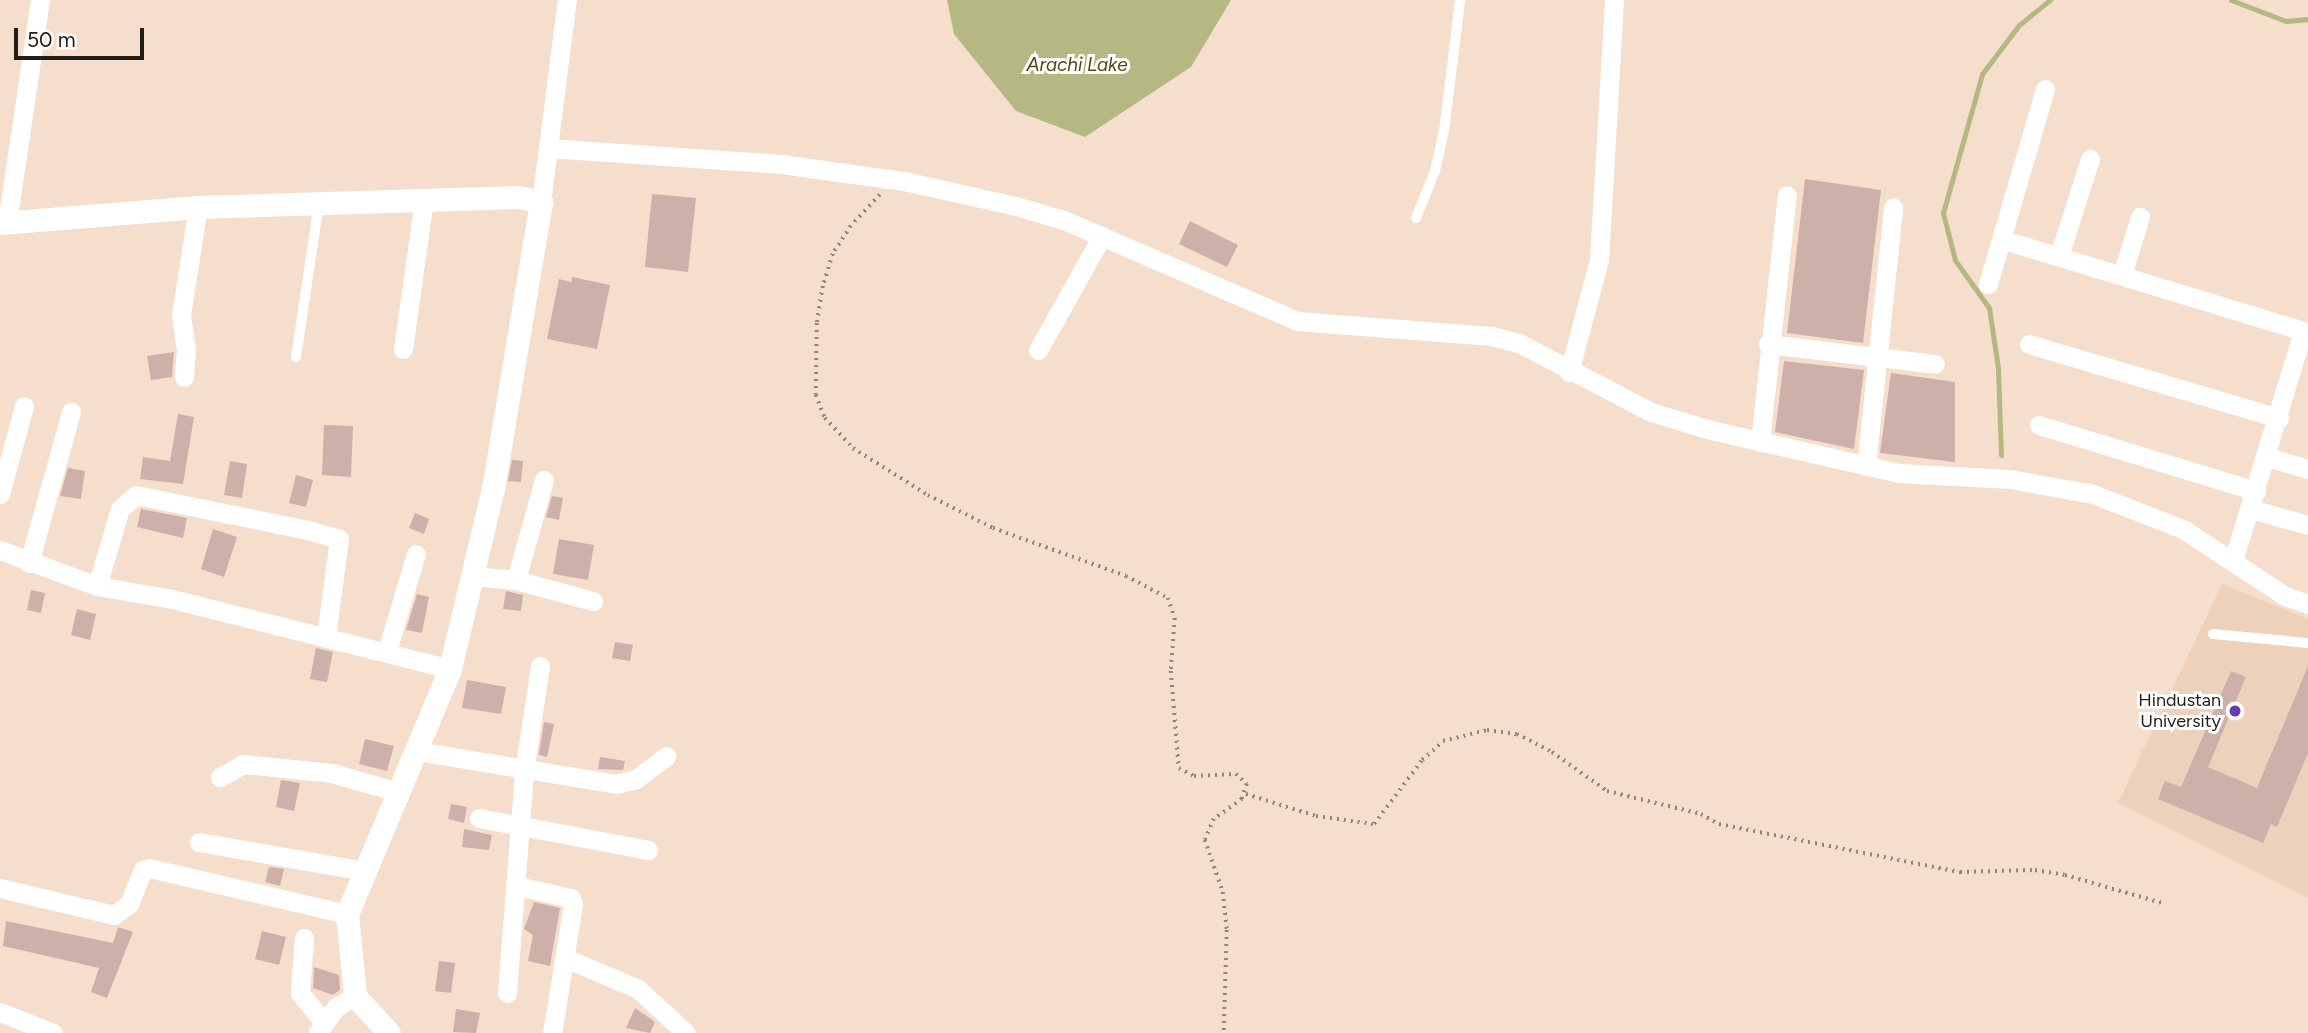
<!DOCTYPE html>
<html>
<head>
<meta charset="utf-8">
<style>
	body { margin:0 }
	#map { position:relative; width:2308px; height:1033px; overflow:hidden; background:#f6decc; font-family:Figtree,sans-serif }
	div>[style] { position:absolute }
	.built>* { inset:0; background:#eed1ba }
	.water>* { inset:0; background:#b6b883 }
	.stream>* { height:5px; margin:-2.5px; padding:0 2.5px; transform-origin:2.5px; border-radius:2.5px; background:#b6b883 }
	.building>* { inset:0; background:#cdb0a9 }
	.path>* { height:3.5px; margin-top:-1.75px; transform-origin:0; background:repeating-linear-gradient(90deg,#948377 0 2px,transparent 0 7px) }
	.service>* { height:10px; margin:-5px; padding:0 5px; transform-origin:5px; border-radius:5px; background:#fff }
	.minor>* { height:19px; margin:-9.5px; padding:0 9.5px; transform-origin:9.5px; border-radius:9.5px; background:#fff }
	.tertiary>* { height:23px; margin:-11.5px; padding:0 11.5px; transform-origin:11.5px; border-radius:11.5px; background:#fff }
	.dots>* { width:19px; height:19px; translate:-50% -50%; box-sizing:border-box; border:4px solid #fff; border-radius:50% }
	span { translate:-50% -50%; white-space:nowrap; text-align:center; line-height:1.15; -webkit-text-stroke:6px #fff; paint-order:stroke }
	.poi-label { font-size:18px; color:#241c16 }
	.right { translate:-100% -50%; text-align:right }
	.water-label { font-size:19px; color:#4b4b0b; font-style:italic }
	.scale { position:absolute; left:14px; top:28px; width:130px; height:32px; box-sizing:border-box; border:4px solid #241c16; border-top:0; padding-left:9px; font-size:21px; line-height:24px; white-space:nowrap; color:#241c16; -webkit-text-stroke:5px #fff; paint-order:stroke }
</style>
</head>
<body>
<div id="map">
	<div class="built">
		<div style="clip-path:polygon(2222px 584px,2308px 619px,2308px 898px,2118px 803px)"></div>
	</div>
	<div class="water">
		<div style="clip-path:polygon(947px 0,1231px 0,1191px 67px,1085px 137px,1016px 111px,954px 34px)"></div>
	</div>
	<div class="stream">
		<div style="left:2231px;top:0;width:59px;rotate:20.9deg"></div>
		<div style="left:2286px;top:21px;width:22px;rotate:-5deg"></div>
		<div style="left:2001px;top:455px;width:87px;rotate:-92deg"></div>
		<div style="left:1998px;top:368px;width:61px;rotate:-98.5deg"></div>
		<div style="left:1989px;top:308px;width:59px;rotate:-125.3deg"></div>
		<div style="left:1955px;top:260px;width:49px;rotate:-104.3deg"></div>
		<div style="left:1943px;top:213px;width:144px;rotate:-74.3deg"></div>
		<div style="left:1982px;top:74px;width:61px;rotate:-52.9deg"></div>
		<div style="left:2019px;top:25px;width:40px;rotate:-39deg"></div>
	</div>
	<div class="building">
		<div style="clip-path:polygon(1805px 179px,1881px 190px,1863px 343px,1787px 333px)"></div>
		<div style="clip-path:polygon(652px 194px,696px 198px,688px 272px,645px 267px)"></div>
		<div style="clip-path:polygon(1190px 221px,1238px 245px,1227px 267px,1179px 244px)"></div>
		<div style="clip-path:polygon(572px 277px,610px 285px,597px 349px,547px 339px,559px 279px,571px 282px)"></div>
		<div style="clip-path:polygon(174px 352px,172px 377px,151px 380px,147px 356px)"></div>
		<div style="clip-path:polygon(1784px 361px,1864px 370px,1854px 449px,1775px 432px)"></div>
		<div style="clip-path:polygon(1891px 373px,1955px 382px,1955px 462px,1880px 453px)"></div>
		<div style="clip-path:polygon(178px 414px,194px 417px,183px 484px,140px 479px,143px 457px,170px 461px)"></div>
		<div style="clip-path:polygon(324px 425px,353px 426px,351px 477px,322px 475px)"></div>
		<div style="clip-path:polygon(512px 460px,523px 461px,521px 482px,508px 481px)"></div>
		<div style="clip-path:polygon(230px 461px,247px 464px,242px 498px,224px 495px)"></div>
		<div style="clip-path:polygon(68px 468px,85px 471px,81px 499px,60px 496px)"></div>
		<div style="clip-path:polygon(296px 475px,313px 480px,306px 507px,289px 503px)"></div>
		<div style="clip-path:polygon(552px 496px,563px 498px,559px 520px,546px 517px)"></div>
		<div style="clip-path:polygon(141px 509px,187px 518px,183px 538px,137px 527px)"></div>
		<div style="clip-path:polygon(415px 513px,429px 519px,424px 534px,409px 528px)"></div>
		<div style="clip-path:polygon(213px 529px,237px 537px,224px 577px,201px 569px)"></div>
		<div style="clip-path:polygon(559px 539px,594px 545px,588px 580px,553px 574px)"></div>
		<div style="clip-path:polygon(31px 590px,45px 593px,41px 613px,27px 610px)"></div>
		<div style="clip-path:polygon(506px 591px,523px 595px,521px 611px,503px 609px)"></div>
		<div style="clip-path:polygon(417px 594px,429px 597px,422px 633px,406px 630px)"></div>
		<div style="clip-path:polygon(77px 609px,96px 614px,90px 640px,71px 635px)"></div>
		<div style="clip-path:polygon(615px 642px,633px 645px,630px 661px,612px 658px)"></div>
		<div style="clip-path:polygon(316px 648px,333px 652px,327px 682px,310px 679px)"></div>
		<div style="clip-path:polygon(2308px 666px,2308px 753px,2277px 827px,2271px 824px,2263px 843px,2158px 799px,2165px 781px,2181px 787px,2231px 671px,2246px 677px,2208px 767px,2257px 788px)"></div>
		<div style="clip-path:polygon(467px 680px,506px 687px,501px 714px,462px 708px)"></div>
		<div style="clip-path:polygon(544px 722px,554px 724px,547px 757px,539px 755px)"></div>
		<div style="clip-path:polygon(365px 739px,394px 746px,387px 771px,359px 764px)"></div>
		<div style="clip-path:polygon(600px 757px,625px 761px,623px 770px,598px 769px)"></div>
		<div style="clip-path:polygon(281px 780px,300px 783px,294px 811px,276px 807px)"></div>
		<div style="clip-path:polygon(451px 804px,467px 807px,464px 823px,448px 819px)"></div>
		<div style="clip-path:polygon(464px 829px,492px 835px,489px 850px,462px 847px)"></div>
		<div style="clip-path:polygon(269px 867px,284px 869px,280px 886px,265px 882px)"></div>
		<div style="clip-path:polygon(534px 902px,560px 908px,550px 966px,528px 961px,533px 935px,524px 929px)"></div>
		<div style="clip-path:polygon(6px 921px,113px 943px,118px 927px,133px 932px,107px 998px,91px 992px,99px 968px,3px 946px)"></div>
		<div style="clip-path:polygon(262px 931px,286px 937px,279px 965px,255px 959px)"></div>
		<div style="clip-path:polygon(439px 961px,455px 963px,451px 993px,435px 991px)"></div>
		<div style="clip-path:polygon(314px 967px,339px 975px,340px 990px,333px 995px,313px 988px)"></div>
		<div style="clip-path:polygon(635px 1008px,655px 1022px,650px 1033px,626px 1028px)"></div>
		<div style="clip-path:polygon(456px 1009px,480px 1013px,476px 1033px,453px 1032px)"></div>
	</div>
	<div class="path">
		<div style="left:880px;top:195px;width:42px;rotate:133.1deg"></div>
		<div style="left:851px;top:226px;width:33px;rotate:123deg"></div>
		<div style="left:833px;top:254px;width:34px;rotate:107deg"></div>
		<div style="left:823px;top:286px;width:37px;rotate:99deg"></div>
		<div style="left:817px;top:323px;width:72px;rotate:90.8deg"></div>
		<div style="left:816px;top:395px;width:25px;rotate:69deg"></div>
		<div style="left:825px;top:418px;width:41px;rotate:47deg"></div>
		<div style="left:853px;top:448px;width:89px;rotate:32.1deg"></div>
		<div style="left:928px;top:495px;width:73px;rotate:26.9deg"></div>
		<div style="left:993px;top:528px;width:141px;rotate:19.8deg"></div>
		<div style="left:1126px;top:576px;width:47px;rotate:27.6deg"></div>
		<div style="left:1168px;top:598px;width:21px;rotate:71deg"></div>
		<div style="left:1175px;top:618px;width:53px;rotate:94.3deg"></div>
		<div style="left:1171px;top:671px;width:97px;rotate:85.3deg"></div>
		<div style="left:1179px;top:768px;width:17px;rotate:28deg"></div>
		<div style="left:1194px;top:776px;width:42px;rotate:-2.7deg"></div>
		<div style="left:1236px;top:774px;width:15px;rotate:42deg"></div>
		<div style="left:1247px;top:784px;width:16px;rotate:108deg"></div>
		<div style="left:1242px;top:799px;width:34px;rotate:144deg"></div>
		<div style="left:1214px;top:819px;width:23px;rotate:113deg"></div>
		<div style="left:1205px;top:840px;width:55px;rotate:70.9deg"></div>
		<div style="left:1223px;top:892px;width:38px;rotate:84deg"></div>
		<div style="left:1227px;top:930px;width:103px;rotate:91.7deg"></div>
		<div style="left:1246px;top:794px;width:73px;rotate:17.4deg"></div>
		<div style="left:1316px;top:816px;width:59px;rotate:7.9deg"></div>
		<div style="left:1374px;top:824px;width:80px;rotate:-53.1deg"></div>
		<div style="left:1422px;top:760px;width:28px;rotate:-42deg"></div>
		<div style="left:1443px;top:741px;width:45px;rotate:-14deg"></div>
		<div style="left:1487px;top:730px;width:30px;rotate:8deg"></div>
		<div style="left:1517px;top:734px;width:39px;rotate:27deg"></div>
		<div style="left:1552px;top:752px;width:67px;rotate:35.3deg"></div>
		<div style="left:1607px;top:791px;width:97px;rotate:13.7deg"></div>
		<div style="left:1701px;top:814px;width:21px;rotate:29deg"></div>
		<div style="left:1719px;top:824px;width:246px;rotate:11.3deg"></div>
		<div style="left:1960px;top:872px;width:75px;rotate:-1.5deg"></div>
		<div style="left:2035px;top:870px;width:30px;rotate:9deg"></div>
		<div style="left:2065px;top:875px;width:101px;rotate:16.1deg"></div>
	</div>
	<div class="service">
		<div style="left:1416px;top:218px;width:51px;rotate:-68deg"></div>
		<div style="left:1435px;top:171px;width:41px;rotate:-77.3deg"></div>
		<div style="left:1444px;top:131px;width:132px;rotate:-83deg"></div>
		<div style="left:296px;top:357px;width:155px;rotate:-81.5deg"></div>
		<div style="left:2213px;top:634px;width:95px;rotate:5.4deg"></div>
	</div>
	<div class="minor">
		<div style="left:548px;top:148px;width:234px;rotate:3.9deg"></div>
		<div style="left:781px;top:164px;width:124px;rotate:7.9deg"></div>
		<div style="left:904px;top:181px;width:115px;rotate:12.6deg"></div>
		<div style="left:1016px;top:206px;width:50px;rotate:16.3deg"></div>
		<div style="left:1064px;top:220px;width:254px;rotate:23.4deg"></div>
		<div style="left:1297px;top:321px;width:196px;rotate:4.4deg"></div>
		<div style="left:1492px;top:336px;width:28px;rotate:15deg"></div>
		<div style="left:1519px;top:343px;width:149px;rotate:27.6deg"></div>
		<div style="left:1651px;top:412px;width:63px;rotate:16.7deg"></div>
		<div style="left:1711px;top:430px;width:193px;rotate:12.9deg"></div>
		<div style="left:1899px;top:473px;width:111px;rotate:3.1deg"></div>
		<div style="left:2010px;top:479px;width:84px;rotate:10.2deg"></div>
		<div style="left:2093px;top:494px;width:97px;rotate:21.3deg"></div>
		<div style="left:2183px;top:529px;width:122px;rotate:33.3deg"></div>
		<div style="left:2285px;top:596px;width:24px;rotate:19deg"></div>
		<div style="left:541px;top:202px;width:204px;rotate:-82.7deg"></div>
		<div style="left:7px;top:223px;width:225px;rotate:-81.6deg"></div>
		<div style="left:2004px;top:240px;width:313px;rotate:16.9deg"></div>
		<div style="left:2303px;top:331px;width:241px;rotate:106.9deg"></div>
		<div style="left:2059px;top:256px;width:102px;rotate:-72.3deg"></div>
		<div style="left:2122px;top:275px;width:61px;rotate:-72.8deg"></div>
		<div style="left:1988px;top:284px;width:203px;rotate:-73.7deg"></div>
		<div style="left:1768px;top:344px;width:168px;rotate:6.8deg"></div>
		<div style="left:2029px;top:344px;width:261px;rotate:16.5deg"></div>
		<div style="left:403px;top:349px;width:150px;rotate:-82deg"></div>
		<div style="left:1038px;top:350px;width:131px;rotate:-60.7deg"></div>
		<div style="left:1569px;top:372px;width:116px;rotate:-75deg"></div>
		<div style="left:1599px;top:260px;width:260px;rotate:-86.7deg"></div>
		<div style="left:184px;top:377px;width:27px;rotate:-86deg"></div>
		<div style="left:186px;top:350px;width:35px;rotate:-98deg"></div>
		<div style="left:181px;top:315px;width:109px;rotate:-81.1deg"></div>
		<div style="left:2039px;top:425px;width:227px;rotate:16.9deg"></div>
		<div style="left:1760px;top:442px;width:248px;rotate:-83.8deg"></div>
		<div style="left:2267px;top:457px;width:43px;rotate:16.3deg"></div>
		<div style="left:1866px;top:466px;width:260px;rotate:-84deg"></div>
		<div style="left:0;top:494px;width:91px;rotate:-74.7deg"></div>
		<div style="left:2251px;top:509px;width:59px;rotate:15.7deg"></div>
		<div style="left:0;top:550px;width:103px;rotate:20.4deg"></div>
		<div style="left:97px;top:586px;width:76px;rotate:9.8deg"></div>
		<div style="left:172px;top:599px;width:287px;rotate:14.1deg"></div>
		<div style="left:29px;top:563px;width:157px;rotate:-74.5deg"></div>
		<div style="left:474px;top:576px;width:42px;rotate:5.4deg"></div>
		<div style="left:516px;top:580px;width:80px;rotate:15.3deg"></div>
		<div style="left:516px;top:580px;width:104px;rotate:-74.4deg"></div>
		<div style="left:97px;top:586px;width:80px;rotate:-73.4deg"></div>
		<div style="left:120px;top:509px;width:21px;rotate:-41deg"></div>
		<div style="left:136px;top:495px;width:176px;rotate:11.5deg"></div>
		<div style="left:308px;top:530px;width:32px;rotate:16deg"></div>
		<div style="left:339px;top:539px;width:98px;rotate:97.6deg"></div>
		<div style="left:387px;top:651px;width:101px;rotate:-73.4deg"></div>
		<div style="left:417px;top:751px;width:202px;rotate:9.4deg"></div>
		<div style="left:616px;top:784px;width:21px;rotate:-14deg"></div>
		<div style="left:636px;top:779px;width:38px;rotate:-37deg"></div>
		<div style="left:220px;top:777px;width:26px;rotate:-29deg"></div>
		<div style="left:243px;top:764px;width:89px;rotate:5.8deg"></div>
		<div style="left:332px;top:773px;width:69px;rotate:16.1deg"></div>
		<div style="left:479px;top:818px;width:172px;rotate:10.7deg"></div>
		<div style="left:199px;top:842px;width:169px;rotate:9.9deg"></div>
		<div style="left:517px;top:886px;width:55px;rotate:12.5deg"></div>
		<div style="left:571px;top:898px;width:6px;rotate:72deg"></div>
		<div style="left:573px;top:904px;width:131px;rotate:99.2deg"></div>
		<div style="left:0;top:888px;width:117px;rotate:13.3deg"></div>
		<div style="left:114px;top:915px;width:19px;rotate:-36deg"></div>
		<div style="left:129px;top:904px;width:37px;rotate:-68deg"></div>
		<div style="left:143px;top:870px;width:6px;rotate:-18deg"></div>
		<div style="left:149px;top:868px;width:203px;rotate:13.1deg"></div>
		<div style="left:304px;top:938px;width:55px;rotate:94.2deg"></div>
		<div style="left:300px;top:993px;width:38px;rotate:51deg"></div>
		<div style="left:565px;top:958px;width:79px;rotate:23deg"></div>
		<div style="left:638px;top:989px;width:65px;rotate:42.5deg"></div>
		<div style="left:507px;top:993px;width:222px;rotate:-85.6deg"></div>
		<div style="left:524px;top:772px;width:107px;rotate:-81.4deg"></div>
		<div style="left:0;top:1012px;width:57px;rotate:21.6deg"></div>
		<div style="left:318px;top:1032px;width:31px;rotate:-54deg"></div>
		<div style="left:336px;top:1007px;width:22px;rotate:-30deg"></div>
	</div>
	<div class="tertiary">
		<div style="left:0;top:223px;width:199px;rotate:-4.6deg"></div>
		<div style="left:198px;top:207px;width:322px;rotate:-1.8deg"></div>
		<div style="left:520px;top:197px;width:22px;rotate:13deg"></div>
		<div style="left:541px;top:202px;width:290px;rotate:99.5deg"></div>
		<div style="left:493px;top:488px;width:186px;rotate:103.4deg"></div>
		<div style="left:450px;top:669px;width:266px;rotate:112.8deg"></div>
		<div style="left:347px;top:914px;width:82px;rotate:84.4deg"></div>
		<div style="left:355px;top:996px;width:50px;rotate:47.4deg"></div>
	</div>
	<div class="dots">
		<div style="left:2235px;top:711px;background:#663cb4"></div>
	</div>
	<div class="poi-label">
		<span class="right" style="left:2221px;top:711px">Hindustan<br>University</span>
	</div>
	<div class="water-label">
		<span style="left:1077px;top:65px">Arachi Lake</span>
	</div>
	<div class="scale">50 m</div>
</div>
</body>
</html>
